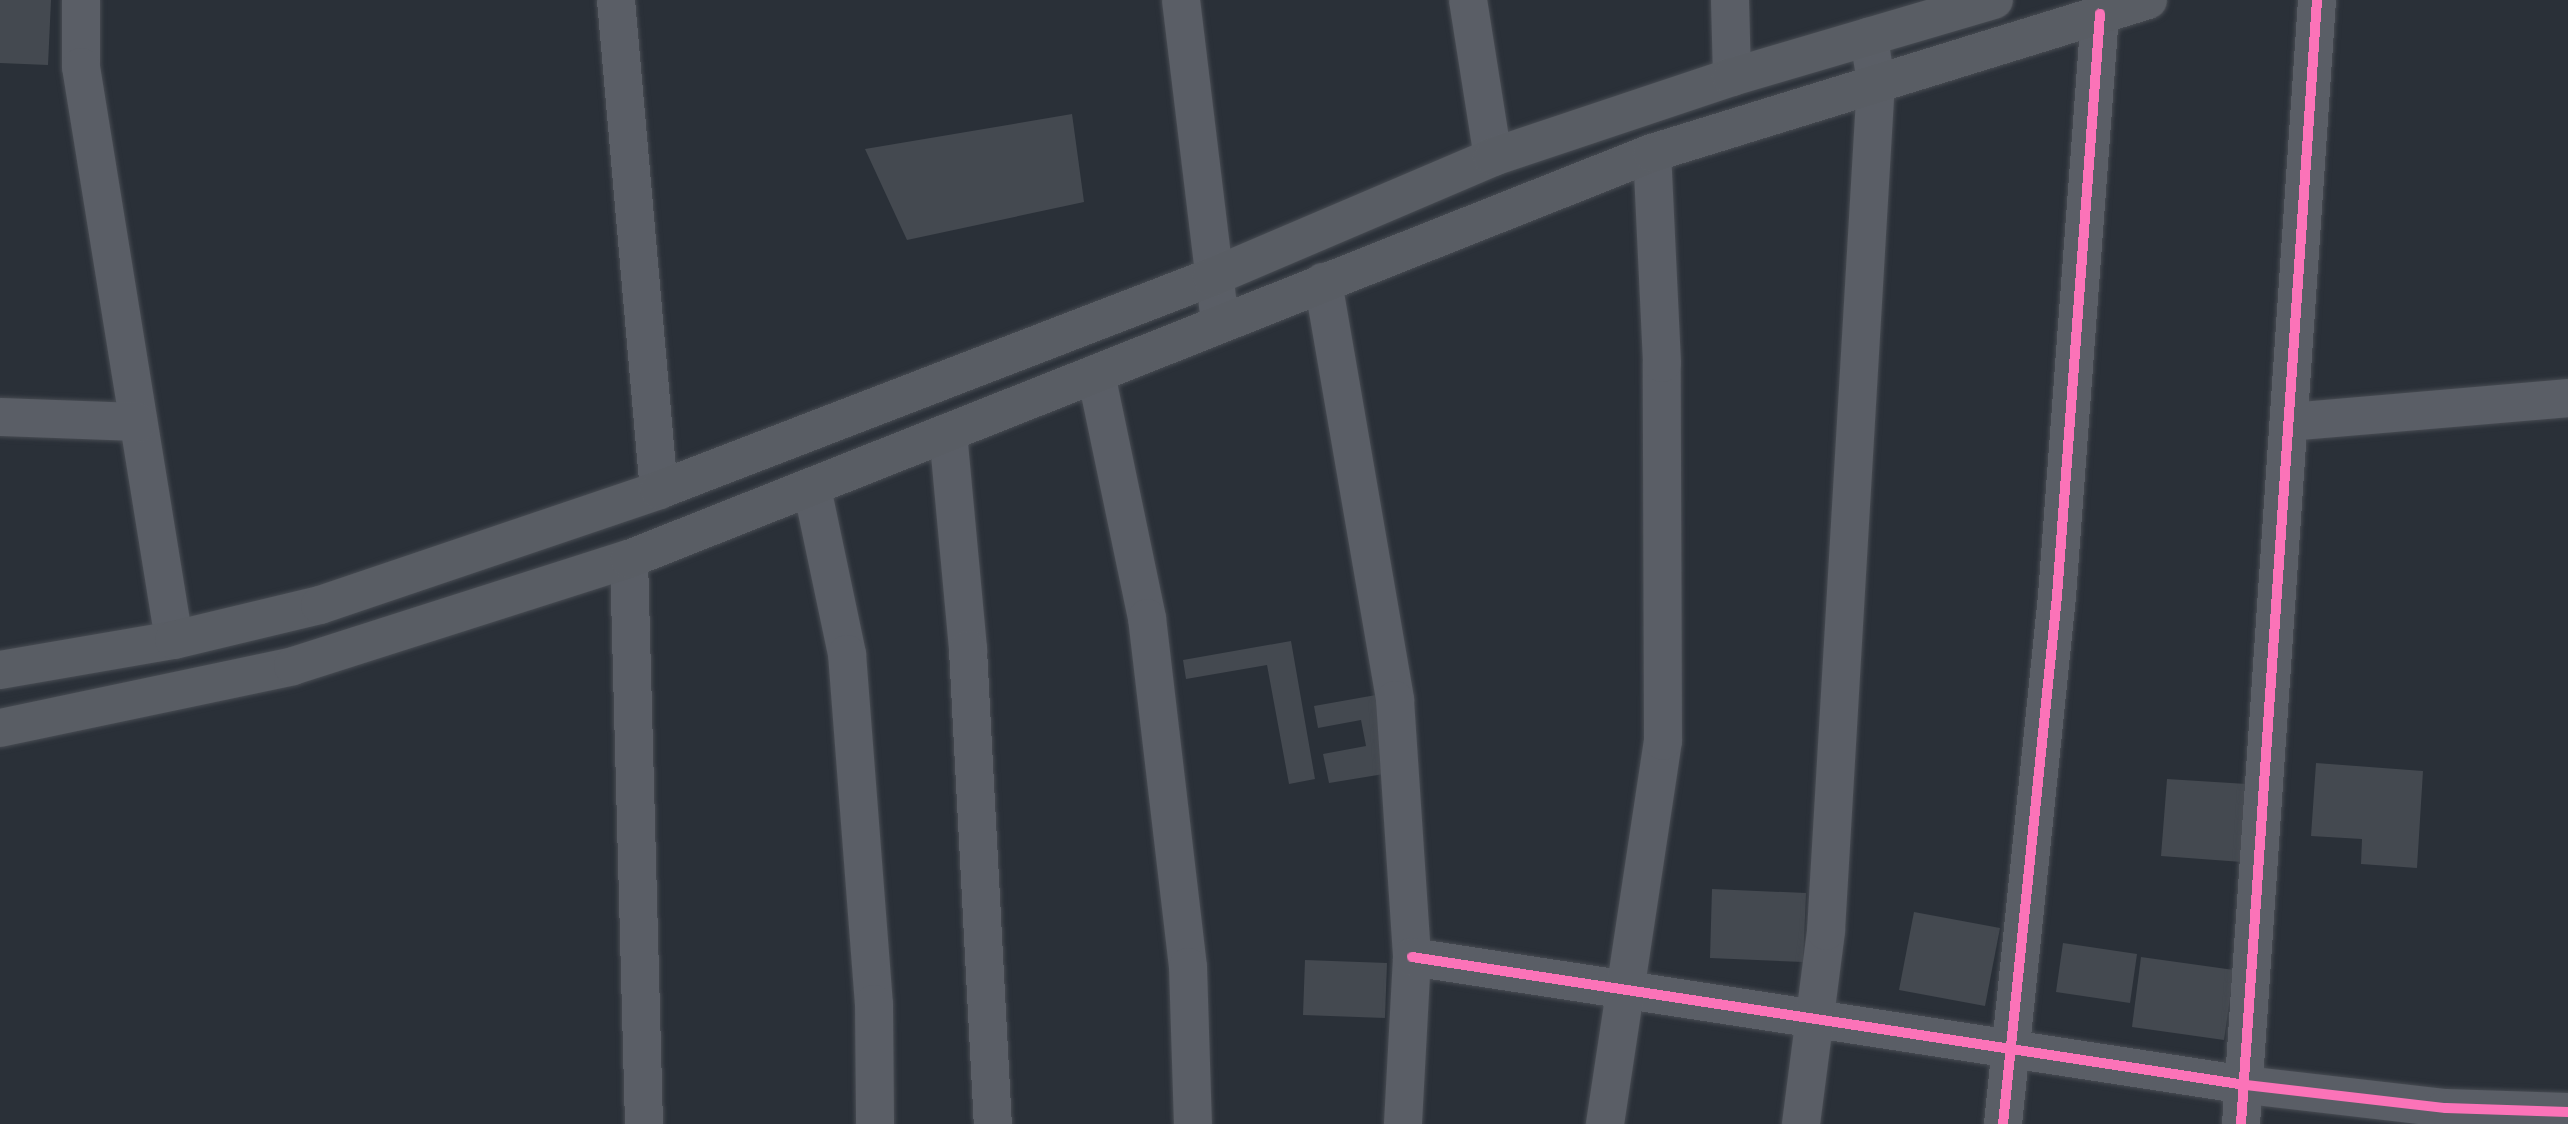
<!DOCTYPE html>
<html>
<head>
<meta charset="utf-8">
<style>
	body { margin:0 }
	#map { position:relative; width:2568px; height:1124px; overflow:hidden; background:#2a3038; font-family:"DM Sans",sans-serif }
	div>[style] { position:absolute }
	.building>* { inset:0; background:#444950 }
	.roads { filter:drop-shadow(0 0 2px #484c53) drop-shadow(0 0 2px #484c53) }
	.street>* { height:38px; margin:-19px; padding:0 19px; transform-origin:19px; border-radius:19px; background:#5a5e66 }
	.secondary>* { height:38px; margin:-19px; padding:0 19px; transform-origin:19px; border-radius:19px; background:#595d64 }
	.cycleway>* { height:10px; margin:-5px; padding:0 5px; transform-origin:5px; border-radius:5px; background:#fb73b8 }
	span { translate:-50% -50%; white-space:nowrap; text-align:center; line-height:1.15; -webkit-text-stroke:5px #1d2633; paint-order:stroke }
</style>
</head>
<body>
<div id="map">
	<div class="building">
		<div style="clip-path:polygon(0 0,51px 0,48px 65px,0 63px)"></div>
		<div style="clip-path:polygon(1072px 114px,1084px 202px,907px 240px,865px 149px)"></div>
		<div style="clip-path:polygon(1291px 641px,1315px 779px,1289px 784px,1267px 665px,1186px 679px,1183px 660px)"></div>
		<div style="clip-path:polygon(1376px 695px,1390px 773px,1329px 783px,1323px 754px,1366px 746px,1361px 720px,1318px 728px,1314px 706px)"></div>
		<div style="clip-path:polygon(2316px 763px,2423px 771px,2417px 868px,2361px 864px,2362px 839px,2311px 836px)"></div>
		<div style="clip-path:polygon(2167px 779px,2247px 784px,2242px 862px,2161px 856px)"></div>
		<div style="clip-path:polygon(1712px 889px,1806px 893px,1803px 962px,1710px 958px)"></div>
		<div style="clip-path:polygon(1914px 912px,2000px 928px,1985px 1006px,1899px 990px)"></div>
		<div style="clip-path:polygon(2063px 943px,2137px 954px,2130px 1003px,2056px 992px)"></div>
		<div style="clip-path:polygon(2141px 957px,2234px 970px,2224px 1040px,2132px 1027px)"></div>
		<div style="clip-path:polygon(1305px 960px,1387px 963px,1385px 1018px,1303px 1015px)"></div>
	</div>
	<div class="roads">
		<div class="street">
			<div style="left:81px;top:0;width:67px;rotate:90deg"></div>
			<div style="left:81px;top:67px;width:580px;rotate:80.78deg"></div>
			<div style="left:616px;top:0;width:492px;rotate:85deg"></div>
			<div style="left:1181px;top:0;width:324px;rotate:83.1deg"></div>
			<div style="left:1468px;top:0;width:159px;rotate:81deg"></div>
			<div style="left:1730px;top:0;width:77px;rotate:88.5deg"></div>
			<div style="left:1323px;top:282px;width:424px;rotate:80.2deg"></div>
			<div style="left:1395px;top:700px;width:258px;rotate:86.2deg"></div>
			<div style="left:1412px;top:957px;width:167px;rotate:93.1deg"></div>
			<div style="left:1096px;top:374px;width:249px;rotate:78.2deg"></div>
			<div style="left:1147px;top:618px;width:351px;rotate:83.3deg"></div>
			<div style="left:1188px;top:967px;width:157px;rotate:88.2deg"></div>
			<div style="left:0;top:417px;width:138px;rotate:2.1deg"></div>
			<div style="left:2289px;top:422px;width:280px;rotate:-4.9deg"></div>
			<div style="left:948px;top:433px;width:218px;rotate:84.7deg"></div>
			<div style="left:968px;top:650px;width:475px;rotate:87deg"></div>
			<div style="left:812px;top:488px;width:170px;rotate:78.1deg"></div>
			<div style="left:847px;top:654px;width:351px;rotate:85.6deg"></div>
			<div style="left:874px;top:1004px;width:120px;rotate:89.5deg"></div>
			<div style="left:629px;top:559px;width:565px;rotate:88.48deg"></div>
			<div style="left:1412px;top:957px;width:844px;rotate:8.73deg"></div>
			<div style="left:2246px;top:1085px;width:201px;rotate:6.6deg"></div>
			<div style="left:2446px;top:1108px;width:122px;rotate:1.9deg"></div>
			<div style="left:1605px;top:1124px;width:387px;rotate:-81.4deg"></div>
			<div style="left:1663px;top:741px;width:378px;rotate:-90.2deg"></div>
			<div style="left:1662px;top:363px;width:210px;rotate:-92.7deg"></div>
			<div style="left:1801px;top:1124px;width:195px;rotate:-82.6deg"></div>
			<div style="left:1826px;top:931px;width:849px;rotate:-86.63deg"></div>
			<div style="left:1876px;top:83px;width:47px;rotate:-98.7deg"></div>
			<div style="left:2003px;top:1124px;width:531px;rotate:-84.16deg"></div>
			<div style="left:2057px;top:596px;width:584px;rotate:-85.77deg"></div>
			<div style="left:2241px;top:1124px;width:1127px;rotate:-86.13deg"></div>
		</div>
		<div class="secondary">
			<div style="left:0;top:670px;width:177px;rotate:-9.8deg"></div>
			<div style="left:174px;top:640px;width:150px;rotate:-13.5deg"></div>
			<div style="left:320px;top:605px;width:358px;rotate:-18.7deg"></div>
			<div style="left:659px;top:490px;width:593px;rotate:-21.07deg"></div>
			<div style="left:1212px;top:277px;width:306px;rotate:-23.1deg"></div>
			<div style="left:1493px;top:157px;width:252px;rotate:-18.5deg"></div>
			<div style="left:1732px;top:77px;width:273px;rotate:-16.4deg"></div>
			<div style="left:0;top:728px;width:299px;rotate:-11.9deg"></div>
			<div style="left:293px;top:666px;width:353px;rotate:-17.7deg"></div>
			<div style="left:629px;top:559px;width:1101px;rotate:-21.65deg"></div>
			<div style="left:1652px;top:153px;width:519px;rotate:-17.14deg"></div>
		</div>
	</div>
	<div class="cycleway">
		<div style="left:1412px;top:957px;width:844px;rotate:8.73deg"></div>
		<div style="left:2246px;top:1085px;width:201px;rotate:6.6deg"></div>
		<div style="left:2446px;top:1108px;width:122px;rotate:1.9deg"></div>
		<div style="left:2003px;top:1124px;width:531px;rotate:-84.16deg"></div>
		<div style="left:2057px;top:596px;width:584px;rotate:-85.77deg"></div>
		<div style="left:2241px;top:1124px;width:1127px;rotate:-86.13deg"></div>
	</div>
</div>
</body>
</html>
